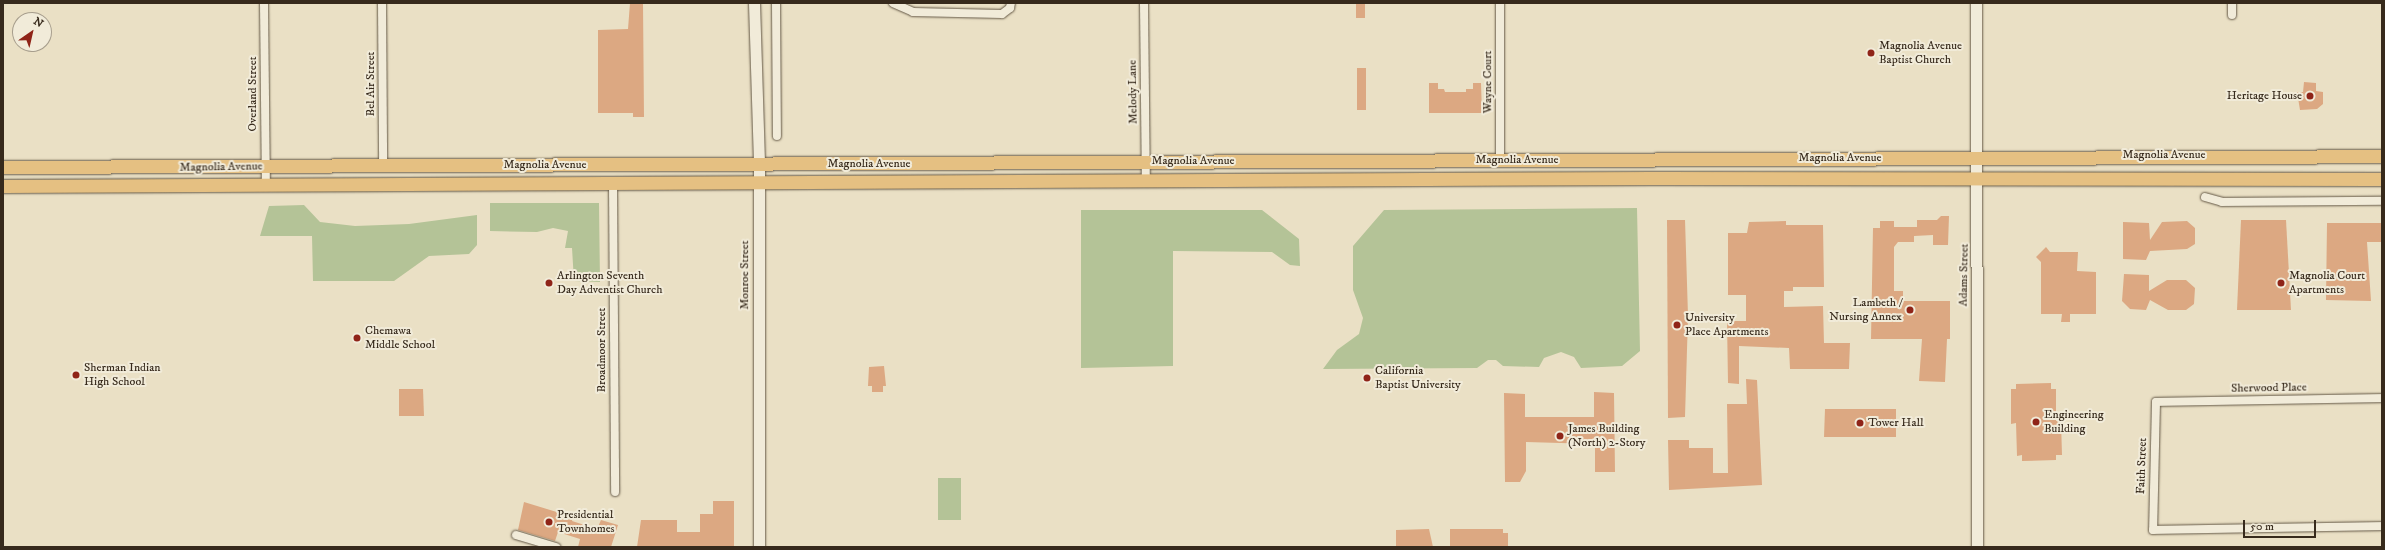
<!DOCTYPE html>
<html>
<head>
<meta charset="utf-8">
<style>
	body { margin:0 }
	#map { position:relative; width:2385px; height:550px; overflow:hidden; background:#eae0c5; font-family:"IM FELL DW Pica",serif }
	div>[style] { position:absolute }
	.green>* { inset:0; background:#b4c397 }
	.building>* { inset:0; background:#dca882 }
	.roads { filter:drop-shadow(0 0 1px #645846) drop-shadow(0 0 1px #645846) }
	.street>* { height:8px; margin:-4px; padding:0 4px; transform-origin:4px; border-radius:4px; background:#f1ebd9 }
	.secondary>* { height:11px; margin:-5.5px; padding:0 5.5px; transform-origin:5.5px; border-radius:5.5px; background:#f1ebd9 }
	.primary>* { height:13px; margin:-6.5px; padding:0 6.5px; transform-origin:6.5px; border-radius:6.5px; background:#e5c082 }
	.dots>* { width:11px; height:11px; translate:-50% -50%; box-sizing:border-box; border:2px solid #f1ebd9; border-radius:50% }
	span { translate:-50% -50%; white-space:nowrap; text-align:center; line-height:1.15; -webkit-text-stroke:4px #f1ebd9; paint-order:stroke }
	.poi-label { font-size:12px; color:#372a1c }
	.left { translate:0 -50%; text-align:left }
	.right { translate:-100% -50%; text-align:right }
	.street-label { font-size:12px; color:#372a1c }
	.frame { position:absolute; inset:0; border:4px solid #372a1c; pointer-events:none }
	.north { position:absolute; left:12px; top:12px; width:40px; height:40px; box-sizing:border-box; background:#f1ebd9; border:1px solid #a79e8d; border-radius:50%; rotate:34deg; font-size:11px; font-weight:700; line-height:16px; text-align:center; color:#372a1c }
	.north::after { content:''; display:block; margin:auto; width:14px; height:18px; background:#8f2418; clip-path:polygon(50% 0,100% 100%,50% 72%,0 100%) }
	.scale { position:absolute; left:2243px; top:520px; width:73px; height:18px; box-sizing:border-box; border:2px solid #372a1c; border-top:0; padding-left:5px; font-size:12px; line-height:14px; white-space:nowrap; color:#372a1c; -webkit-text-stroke:3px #f1ebd9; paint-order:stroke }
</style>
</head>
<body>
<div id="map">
	<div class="green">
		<div style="clip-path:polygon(490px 203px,599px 203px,600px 282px,574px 281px,572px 248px,565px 248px,568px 231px,553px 228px,537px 232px,490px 231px)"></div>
		<div style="clip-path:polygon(304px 205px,320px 222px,355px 226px,409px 224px,477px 215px,477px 245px,469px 254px,429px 256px,394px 281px,313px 281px,312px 236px,260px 236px,269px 206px)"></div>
		<div style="clip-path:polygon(1637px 208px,1640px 351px,1622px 366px,1581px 368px,1574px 357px,1561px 352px,1544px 358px,1539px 367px,1503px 366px,1496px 360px,1488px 360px,1477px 368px,1323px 369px,1337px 350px,1359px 334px,1363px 318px,1353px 290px,1353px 246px,1384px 210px)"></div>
		<div style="clip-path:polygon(1081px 210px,1262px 210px,1299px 239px,1300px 266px,1290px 265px,1272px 252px,1173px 251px,1173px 366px,1081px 368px)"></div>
		<div style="clip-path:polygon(938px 478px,961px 478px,961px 520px,938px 520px)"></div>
	</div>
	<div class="building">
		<div style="clip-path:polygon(630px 3px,643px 3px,644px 117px,633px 117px,633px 113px,598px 113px,598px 30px,628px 29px)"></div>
		<div style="clip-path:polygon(1356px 3px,1365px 3px,1365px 18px,1356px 18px)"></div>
		<div style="clip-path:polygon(1357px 68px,1366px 68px,1366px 110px,1357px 110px)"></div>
		<div style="clip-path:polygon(2304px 82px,2316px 83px,2316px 91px,2323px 92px,2323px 104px,2317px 109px,2300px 110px,2297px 92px,2303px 92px)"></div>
		<div style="clip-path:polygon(1429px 83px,1438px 83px,1438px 89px,1444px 89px,1445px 92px,1466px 92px,1466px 89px,1473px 89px,1473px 83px,1481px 83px,1482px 113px,1429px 113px)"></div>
		<div style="clip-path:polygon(1941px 216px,1949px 216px,1948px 245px,1933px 245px,1933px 235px,1914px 236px,1914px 242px,1898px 242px,1894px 247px,1894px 291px,1903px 291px,1903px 301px,1950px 301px,1950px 339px,1947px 339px,1945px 382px,1919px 381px,1922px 339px,1871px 339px,1873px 228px,1880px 228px,1880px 221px,1894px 221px,1894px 227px,1917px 227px,1917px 220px,1937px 220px)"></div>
		<div style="clip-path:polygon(1667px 220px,1685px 220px,1688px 316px,1685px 417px,1668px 418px)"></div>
		<div style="clip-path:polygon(2241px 220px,2286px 220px,2291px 310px,2237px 310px)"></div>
		<div style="clip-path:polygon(1786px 221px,1786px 225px,1823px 225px,1824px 287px,1793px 287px,1793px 291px,1784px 291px,1784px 307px,1823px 306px,1824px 343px,1850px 343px,1849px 369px,1790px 369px,1789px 348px,1739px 346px,1739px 384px,1728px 383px,1727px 321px,1746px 321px,1746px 295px,1728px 295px,1728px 233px,1747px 233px,1749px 222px)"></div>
		<div style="clip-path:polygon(2187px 221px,2195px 228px,2195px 244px,2187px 249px,2150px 251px,2146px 260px,2123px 259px,2123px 222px,2149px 223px,2150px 240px,2162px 222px)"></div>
		<div style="clip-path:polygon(2327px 223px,2382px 223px,2382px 242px,2367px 242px,2371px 301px,2326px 300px)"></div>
		<div style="clip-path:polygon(2046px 247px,2050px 252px,2078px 252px,2077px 271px,2096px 272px,2096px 314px,2070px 314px,2070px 322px,2061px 322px,2062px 314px,2041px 314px,2041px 262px,2036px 257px)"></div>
		<div style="clip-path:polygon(2124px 274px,2149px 275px,2149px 291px,2167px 280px,2186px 280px,2195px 288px,2194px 304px,2186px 310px,2168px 310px,2150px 300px,2146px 310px,2130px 309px,2122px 301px)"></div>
		<div style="clip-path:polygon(884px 366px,886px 386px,883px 386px,883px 392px,872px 392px,872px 386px,868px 386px,869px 367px)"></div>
		<div style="clip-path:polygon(1746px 379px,1757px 380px,1762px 485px,1669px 490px,1668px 440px,1689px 440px,1689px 448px,1713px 448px,1713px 473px,1728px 473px,1727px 404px,1747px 404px)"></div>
		<div style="clip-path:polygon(2051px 383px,2051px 389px,2056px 389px,2056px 421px,2061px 421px,2062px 455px,2056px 455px,2056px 460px,2022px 461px,2022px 455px,2017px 456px,2016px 423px,2011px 424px,2011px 389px,2016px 389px,2016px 384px)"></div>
		<div style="clip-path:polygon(399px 389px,423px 389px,424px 416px,399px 416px)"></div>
		<div style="clip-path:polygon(1594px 392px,1614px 393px,1615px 472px,1595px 472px,1595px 444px,1526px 442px,1526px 471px,1520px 482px,1505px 482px,1504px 393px,1525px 394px,1525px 417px,1594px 417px)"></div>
		<div style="clip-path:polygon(1825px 409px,1896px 409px,1896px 437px,1824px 437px)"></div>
		<div style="clip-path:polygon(713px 501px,734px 501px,734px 547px,637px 547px,641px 520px,677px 520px,677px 532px,700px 532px,700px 514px,713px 514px)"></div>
		<div style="clip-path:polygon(524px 502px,573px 517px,572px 521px,597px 529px,601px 520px,618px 525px,611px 547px,578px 547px,580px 539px,558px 532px,555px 541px,518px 530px)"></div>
		<div style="clip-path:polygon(1429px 529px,1433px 547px,1396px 547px,1396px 530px)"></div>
		<div style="clip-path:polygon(1450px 529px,1503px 529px,1503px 533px,1508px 533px,1508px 547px,1450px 547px)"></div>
	</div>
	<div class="roads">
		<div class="street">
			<div style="left:264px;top:3px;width:182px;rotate:89.4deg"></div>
			<div style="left:382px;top:3px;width:162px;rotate:89.6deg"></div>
			<div style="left:776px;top:3px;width:133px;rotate:89.6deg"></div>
			<div style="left:893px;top:3px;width:22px;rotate:24deg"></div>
			<div style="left:913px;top:12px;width:89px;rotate:1.3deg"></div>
			<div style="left:1002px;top:14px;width:10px;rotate:-37deg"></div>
			<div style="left:1010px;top:8px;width:5px;rotate:-79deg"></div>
			<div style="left:1144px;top:3px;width:178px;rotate:89.4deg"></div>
			<div style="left:1500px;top:3px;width:157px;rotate:90deg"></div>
			<div style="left:2232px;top:3px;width:12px;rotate:90deg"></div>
			<div style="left:613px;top:183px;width:309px;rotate:89.6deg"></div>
			<div style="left:2205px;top:197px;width:18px;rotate:16deg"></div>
			<div style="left:2222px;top:202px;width:160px;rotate:-0.4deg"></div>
			<div style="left:2382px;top:398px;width:226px;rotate:179deg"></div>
			<div style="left:2156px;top:402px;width:128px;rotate:91.3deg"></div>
			<div style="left:2153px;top:530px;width:229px;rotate:-1deg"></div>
			<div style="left:516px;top:535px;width:42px;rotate:16.7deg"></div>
		</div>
		<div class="secondary">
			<div style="left:754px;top:3px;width:162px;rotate:88.2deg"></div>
			<div style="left:759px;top:165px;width:382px;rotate:90deg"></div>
			<div style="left:1976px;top:3px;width:544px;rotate:89.89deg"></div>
		</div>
		<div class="primary">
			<div style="left:3px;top:167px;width:2379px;rotate:-0.26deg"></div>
			<div style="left:3px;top:186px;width:1650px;rotate:-0.28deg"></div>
			<div style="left:1653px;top:178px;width:729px;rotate:0.08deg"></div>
		</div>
	</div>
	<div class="dots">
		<div style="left:1871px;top:53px;background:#8f2418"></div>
		<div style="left:2310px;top:96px;background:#8f2418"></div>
		<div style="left:549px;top:283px;background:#8f2418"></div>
		<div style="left:2281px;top:283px;background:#8f2418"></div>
		<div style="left:1910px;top:310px;background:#8f2418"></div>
		<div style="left:1677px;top:325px;background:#8f2418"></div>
		<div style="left:357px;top:338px;background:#8f2418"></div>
		<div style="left:76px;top:375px;background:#8f2418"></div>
		<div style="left:1367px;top:378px;background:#8f2418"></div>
		<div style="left:2036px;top:422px;background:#8f2418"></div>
		<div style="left:1860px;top:423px;background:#8f2418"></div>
		<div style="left:1560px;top:436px;background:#8f2418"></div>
		<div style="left:549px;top:522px;background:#8f2418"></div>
	</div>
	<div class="poi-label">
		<span class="left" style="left:1879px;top:53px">Magnolia Avenue<br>Baptist Church</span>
		<span class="right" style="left:2302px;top:96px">Heritage House</span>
		<span class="left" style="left:557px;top:283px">Arlington Seventh<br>Day Adventist Church</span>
		<span class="left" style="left:2289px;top:283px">Magnolia Court<br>Apartments</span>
		<span class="right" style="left:1902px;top:310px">Lambeth /<br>Nursing Annex</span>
		<span class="left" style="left:1685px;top:325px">University<br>Place Apartments</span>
		<span class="left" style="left:365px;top:338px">Chemawa<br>Middle School</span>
		<span class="left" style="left:84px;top:375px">Sherman Indian<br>High School</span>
		<span class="left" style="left:1375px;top:378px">California<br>Baptist University</span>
		<span class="left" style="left:2044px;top:422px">Engineering<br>Building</span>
		<span class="left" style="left:1868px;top:423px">Tower Hall</span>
		<span class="left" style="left:1568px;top:436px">James Building<br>(North) 2-Story</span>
		<span class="left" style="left:557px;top:522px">Presidential<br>Townhomes</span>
	</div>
	<div class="street-label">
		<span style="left:1488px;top:82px;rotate:-90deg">Wayne Court</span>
		<span style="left:371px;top:84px;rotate:-90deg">Bel Air Street</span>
		<span style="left:1133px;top:92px;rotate:-91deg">Melody Lane</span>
		<span style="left:253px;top:94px;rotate:-90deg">Overland Street</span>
		<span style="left:2164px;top:155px">Magnolia Avenue</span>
		<span style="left:1840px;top:158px">Magnolia Avenue</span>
		<span style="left:1517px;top:160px">Magnolia Avenue</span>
		<span style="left:1193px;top:161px">Magnolia Avenue</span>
		<span style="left:869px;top:164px">Magnolia Avenue</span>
		<span style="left:545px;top:165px">Magnolia Avenue</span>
		<span style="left:221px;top:167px;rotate:-1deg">Magnolia Avenue</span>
		<span style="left:745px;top:275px;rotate:-90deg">Monroe Street</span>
		<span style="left:1964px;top:275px;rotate:-89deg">Adams Street</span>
		<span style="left:602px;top:350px;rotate:-90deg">Broadmoor Street</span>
		<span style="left:2269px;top:388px;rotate:-1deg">Sherwood Place</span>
		<span style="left:2142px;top:466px;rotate:-88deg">Faith Street</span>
	</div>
	<div class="frame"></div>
	<div class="north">N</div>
	<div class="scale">50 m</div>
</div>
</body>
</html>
